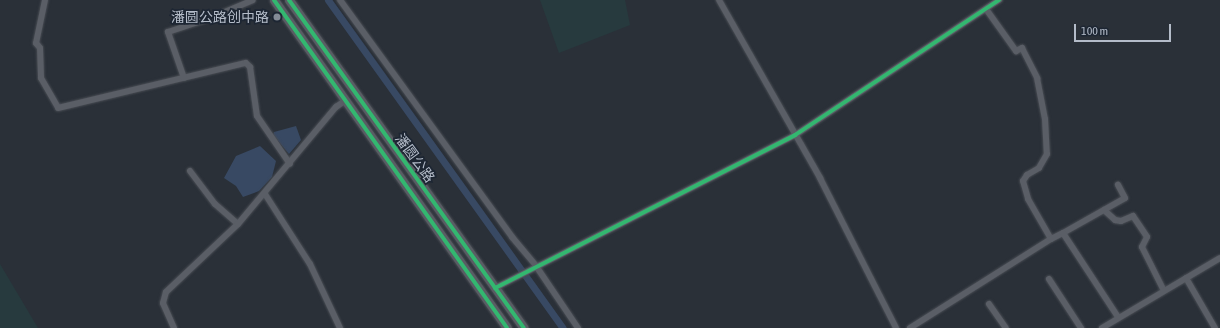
<!DOCTYPE html>
<html>
<head>
<meta charset="utf-8">
<style>
	body { margin:0 }
	#map { position:relative; width:1220px; height:328px; overflow:hidden; background:#2a3038; font-family:"Asap Condensed","Noto Sans SC",sans-serif }
	div>[style] { position:absolute }
	.green>* { inset:0; background:#273a3e }
	.water>* { inset:0; background:#384963 }
	.canal>* { height:7px; margin:-3.5px; padding:0 3.5px; transform-origin:3.5px; border-radius:3.5px; background:#384963 }
	.roads { filter:drop-shadow(0 0 1px #484c53) drop-shadow(0 0 1px #484c53) }
	.minor>* { height:6px; margin:-3px; padding:0 3px; transform-origin:3px; border-radius:3px; background:#5a5e66 }
	.secondary>* { height:9px; margin:-4.5px; padding:0 4.5px; transform-origin:4.5px; border-radius:4.5px; background:#595d64 }
	.cycleway>* { height:4px; margin:-2px; padding:0 2px; transform-origin:2px; border-radius:2px; background:#33b770 }
	.dots>* { width:11px; height:11px; translate:-50% -50%; box-sizing:border-box; border:2px solid #1d2633; border-radius:50% }
	span { translate:-50% -50%; white-space:nowrap; text-align:center; line-height:1.15; -webkit-text-stroke:3.5px #1d2633; paint-order:stroke }
	.poi-label { font-size:14px; color:#b4bcc9 }
	.right { translate:-100% -50%; text-align:right }
	.street-label { font-size:14px; color:#b4bcc9 }
	.scale { position:absolute; left:1074px; top:24px; width:97px; height:18px; box-sizing:border-box; border:2px solid #b4bcc9; border-top:0; padding-left:5px; font-size:12px; line-height:14px; white-space:nowrap; color:#b4bcc9; -webkit-text-stroke:3px #1d2633; paint-order:stroke }
</style>
</head>
<body>
<div id="map">
	<div class="green">
		<div style="clip-path:polygon(540px 0,625px 0,630px 25px,559px 53px)"></div>
		<div style="clip-path:polygon(0 264px,38px 328px,0 328px)"></div>
	</div>
	<div class="water">
		<div style="clip-path:polygon(296px 126px,301px 140px,289px 154px,273px 135px,274px 132px)"></div>
		<div style="clip-path:polygon(260px 146px,276px 161px,272px 177px,259px 191px,243px 197px,236px 186px,224px 178px,236px 156px)"></div>
	</div>
	<div class="canal">
		<div style="left:328px;top:0;width:403px;rotate:54.4deg"></div>
	</div>
	<div class="roads">
		<div class="minor">
			<div style="left:45px;top:0;width:44px;rotate:101.8deg"></div>
			<div style="left:36px;top:43px;width:6px;rotate:51deg"></div>
			<div style="left:40px;top:48px;width:30px;rotate:88deg"></div>
			<div style="left:41px;top:78px;width:34px;rotate:60deg"></div>
			<div style="left:58px;top:108px;width:193px;rotate:-13.5deg"></div>
			<div style="left:246px;top:63px;width:6px;rotate:45deg"></div>
			<div style="left:250px;top:67px;width:49px;rotate:81.9deg"></div>
			<div style="left:257px;top:116px;width:58px;rotate:55.5deg"></div>
			<div style="left:340px;top:0;width:293px;rotate:54deg"></div>
			<div style="left:512px;top:237px;width:38px;rotate:50deg"></div>
			<div style="left:536px;top:266px;width:75px;rotate:55.9deg"></div>
			<div style="left:719px;top:0;width:205px;rotate:60.4deg"></div>
			<div style="left:820px;top:178px;width:168px;rotate:63.1deg"></div>
			<div style="left:986px;top:9px;width:52px;rotate:54.5deg"></div>
			<div style="left:1016px;top:51px;width:7px;rotate:-27deg"></div>
			<div style="left:1022px;top:48px;width:34px;rotate:63deg"></div>
			<div style="left:1037px;top:78px;width:42px;rotate:79deg"></div>
			<div style="left:1045px;top:119px;width:35px;rotate:87deg"></div>
			<div style="left:1047px;top:154px;width:16px;rotate:120deg"></div>
			<div style="left:1039px;top:168px;width:14px;rotate:150deg"></div>
			<div style="left:1027px;top:175px;width:7px;rotate:124deg"></div>
			<div style="left:1023px;top:181px;width:19px;rotate:74deg"></div>
			<div style="left:1028px;top:199px;width:46px;rotate:60.1deg"></div>
			<div style="left:184px;top:78px;width:49px;rotate:-109.2deg"></div>
			<div style="left:168px;top:32px;width:47px;rotate:-18.4deg"></div>
			<div style="left:213px;top:17px;width:43px;rotate:-23deg"></div>
			<div style="left:190px;top:171px;width:41px;rotate:52.9deg"></div>
			<div style="left:215px;top:204px;width:30px;rotate:41deg"></div>
			<div style="left:265px;top:194px;width:83px;rotate:57.3deg"></div>
			<div style="left:310px;top:264px;width:71px;rotate:64.9deg"></div>
			<div style="left:1104px;top:210px;width:15px;rotate:42deg"></div>
			<div style="left:1115px;top:220px;width:6px;rotate:9deg"></div>
			<div style="left:1121px;top:221px;width:13px;rotate:-23deg"></div>
			<div style="left:1133px;top:216px;width:25px;rotate:56deg"></div>
			<div style="left:1147px;top:237px;width:11px;rotate:117deg"></div>
			<div style="left:1142px;top:247px;width:47px;rotate:63.4deg"></div>
			<div style="left:1063px;top:233px;width:71px;rotate:-29.4deg"></div>
			<div style="left:1125px;top:198px;width:15px;rotate:-118deg"></div>
			<div style="left:1186px;top:278px;width:58px;rotate:59.9deg"></div>
			<div style="left:1049px;top:279px;width:59px;rotate:56.9deg"></div>
			<div style="left:495px;top:288px;width:337px;rotate:-27deg"></div>
			<div style="left:795px;top:135px;width:245px;rotate:-33.5deg"></div>
			<div style="left:989px;top:304px;width:29px;rotate:55deg"></div>
			<div style="left:174px;top:328px;width:27px;rotate:-114deg"></div>
			<div style="left:163px;top:303px;width:11px;rotate:-75deg"></div>
			<div style="left:166px;top:292px;width:99px;rotate:-43.4deg"></div>
			<div style="left:238px;top:224px;width:153px;rotate:-50.1deg"></div>
			<div style="left:336px;top:107px;width:12px;rotate:-35deg"></div>
			<div style="left:910px;top:328px;width:167px;rotate:-32.3deg"></div>
			<div style="left:1051px;top:239px;width:13px;rotate:-27deg"></div>
			<div style="left:1063px;top:233px;width:100px;rotate:56.8deg"></div>
			<div style="left:1102px;top:328px;width:137px;rotate:-30.7deg"></div>
		</div>
		<div class="secondary">
			<div style="left:274px;top:0;width:402px;rotate:54.6deg"></div>
			<div style="left:289px;top:0;width:403px;rotate:54.4deg"></div>
		</div>
	</div>
	<div class="cycleway">
		<div style="left:274px;top:0;width:402px;rotate:54.6deg"></div>
		<div style="left:289px;top:0;width:403px;rotate:54.4deg"></div>
		<div style="left:495px;top:288px;width:337px;rotate:-27deg"></div>
		<div style="left:795px;top:135px;width:245px;rotate:-33.5deg"></div>
	</div>
	<div class="dots">
		<div style="left:277px;top:17px;background:#848b96"></div>
	</div>
	<div class="poi-label">
		<span class="right" style="left:269px;top:17px">潘圆公路创中路</span>
	</div>
	<div class="street-label">
		<span style="left:415px;top:158px;rotate:54deg">潘圆公路</span>
	</div>
	<div class="scale">100 m</div>
</div>
</body>
</html>
